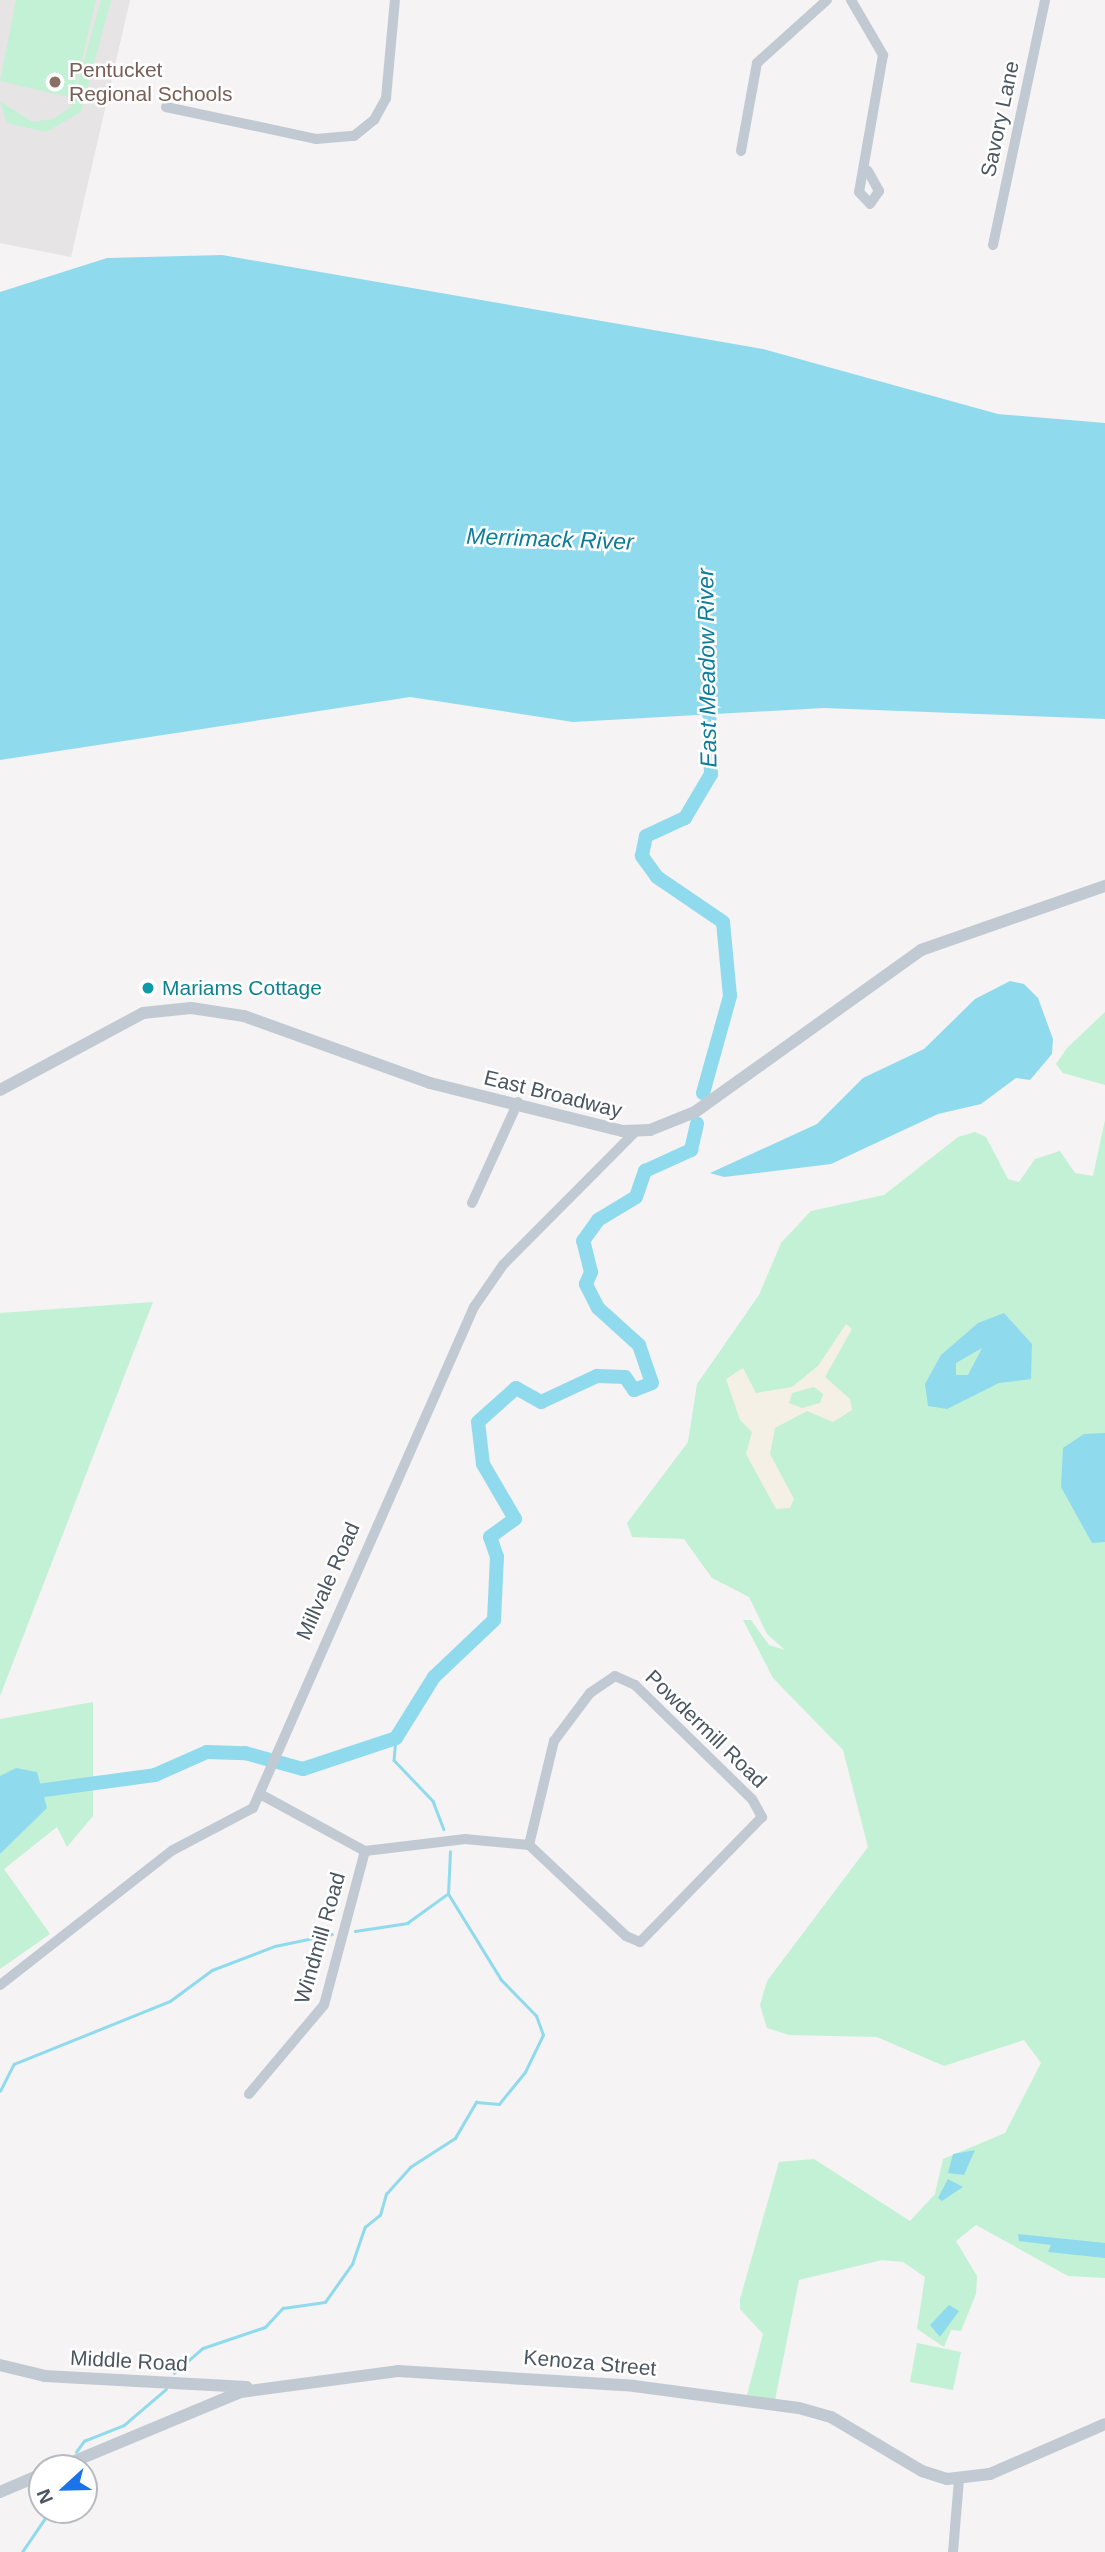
<!DOCTYPE html>
<html>
<head>
<meta charset="utf-8">
<style>
	body { margin:0 }
	#map { position:relative; width:1105px; height:2552px; overflow:hidden; background:#f5f3f3; font-family:Helvetica,sans-serif }
	div>[style] { position:absolute }
	.education>* { inset:0; background:#e6e4e5 }
	.green>* { inset:0; background:#c3f1d5 }
	.sand>* { inset:0; background:#f5f0e5 }
	.water>* { inset:0; background:#90daee }
	.stream>* { height:2.5px; margin:-1.25px; padding:0 1.25px; transform-origin:1.25px; border-radius:1.25px; background:#90daee }
	.river>* { height:14px; margin:-7px; padding:0 7px; transform-origin:7px; border-radius:7px; background:#90daee }
	.minor>* { height:10px; margin:-5px; padding:0 5px; transform-origin:5px; border-radius:5px; background:#c1cad2 }
	.tertiary>* { height:12px; margin:-6px; padding:0 6px; transform-origin:6px; border-radius:6px; background:#c1cad2 }
	.dots>* { width:19px; height:19px; translate:-50% -50%; box-sizing:border-box; border:4px solid #fff; border-radius:50% }
	span { translate:-50% -50%; white-space:nowrap; text-align:center; line-height:1.15; -webkit-text-stroke:5px #fff; paint-order:stroke }
	.education-label { font-size:21px; color:#785e54 }
	.left { translate:0 -50%; text-align:left }
	.street-label { font-size:21px; color:#4a5661 }
	.culture-label { font-size:21px; color:#0d838f }
	.water-label { font-size:23px; color:#0c7c9b; font-style:italic }
	.north { position:absolute; left:28px; top:2454px; width:70px; height:70px; box-sizing:border-box; background:#fff; border:2px solid #b7bbc0; border-radius:50%; rotate:248deg; font-size:19px; font-weight:700; line-height:28px; text-align:center; color:#4a5661 }
	.north::after { content:''; display:block; margin:auto; width:24px; height:32px; background:#1a73e8; clip-path:polygon(50% 0,100% 100%,50% 72%,0 100%) }
</style>
</head>
<body>
<div id="map">
	<div class="education">
		<div style="clip-path:polygon(0 0,130px 0,71px 257px,0 243px)"></div>
	</div>
	<div class="green">
		<div style="clip-path:polygon(16px 0,96px 0,73px 98px,0 81px)"></div>
		<div style="clip-path:polygon(101px 0,111px 0,81px 112px,46px 132px,7px 123px,0 101px,32px 122px,53px 119px,71px 107px)"></div>
		<div style="clip-path:polygon(1105px 1012px,1105px 1085px,1063px 1073px,1056px 1064px,1067px 1048px)"></div>
		<div style="clip-path:polygon(1105px 1120px,1105px 2278px,1068px 2276px,976px 2225px,956px 2241px,977px 2276px,976px 2294px,961px 2331px,951px 2330px,944px 2347px,917px 2329px,925px 2277px,903px 2262px,882px 2260px,799px 2280px,775px 2400px,747px 2395px,763px 2334px,740px 2309px,740px 2299px,779px 2162px,814px 2159px,910px 2221px,935px 2194px,943px 2159px,1005px 2133px,1041px 2063px,1024px 2040px,944px 2066px,877px 2037px,789px 2035px,767px 2028px,760px 2005px,767px 1981px,868px 1847px,843px 1750px,773px 1678px,743px 1620px,751px 1620px,769px 1645px,785px 1650px,767px 1634px,749px 1597px,712px 1578px,684px 1539px,632px 1537px,627px 1523px,688px 1442px,697px 1384px,759px 1295px,781px 1243px,811px 1211px,884px 1195px,958px 1137px,975px 1132px,986px 1137px,1008px 1179px,1019px 1182px,1035px 1159px,1060px 1151px,1075px 1173px,1093px 1176px)"></div>
		<div style="clip-path:polygon(153px 1302px,0 1696px,0 1313px)"></div>
		<div style="clip-path:polygon(93px 1702px,93px 1816px,67px 1847px,57px 1827px,4px 1869px,50px 1934px,0 1969px,0 1719px)"></div>
		<div style="clip-path:polygon(917px 2343px,961px 2352px,953px 2390px,910px 2382px)"></div>
	</div>
	<div class="sand">
		<div style="clip-path:polygon(evenodd,846px 1324px,852px 1329px,825px 1377px,850px 1399px,852px 1410px,833px 1422px,807px 1411px,775px 1428px,770px 1454px,794px 1499px,790px 1508px,776px 1509px,746px 1454px,752px 1432px,740px 1420px,726px 1379px,743px 1368px,756px 1393px,792px 1387px,818px 1366px,846px 1324px,814px 1387px,823px 1394px,820px 1403px,802px 1408px,789px 1403px,792px 1393px,814px 1387px)"></div>
	</div>
	<div class="water">
		<div style="clip-path:polygon(222px 255px,763px 349px,998px 414px,1105px 423px,1105px 719px,824px 708px,573px 722px,410px 697px,0 760px,0 292px,107px 258px)"></div>
		<div style="clip-path:polygon(1010px 981px,1024px 984px,1038px 998px,1053px 1039px,1052px 1054px,1030px 1080px,1016px 1078px,981px 1104px,938px 1114px,831px 1164px,724px 1177px,710px 1173px,817px 1124px,863px 1078px,924px 1049px,975px 999px)"></div>
		<div style="clip-path:polygon(evenodd,1004px 1313px,1032px 1344px,1031px 1379px,999px 1383px,947px 1409px,928px 1406px,925px 1384px,941px 1355px,978px 1323px,1004px 1313px,982px 1348px,968px 1375px,956px 1375px,956px 1363px,982px 1348px)"></div>
		<div style="clip-path:polygon(1105px 1433px,1105px 1542px,1092px 1543px,1061px 1487px,1063px 1448px,1084px 1434px)"></div>
		<div style="clip-path:polygon(16px 1768px,37px 1772px,47px 1808px,0 1854px,0 1776px)"></div>
		<div style="clip-path:polygon(975px 2150px,964px 2175px,948px 2173px,953px 2154px)"></div>
		<div style="clip-path:polygon(948px 2179px,963px 2187px,942px 2201px,938px 2198px)"></div>
		<div style="clip-path:polygon(1018px 2234px,1105px 2243px,1105px 2258px,1048px 2252px,1051px 2245px,1019px 2241px)"></div>
		<div style="clip-path:polygon(949px 2305px,959px 2311px,940px 2337px,930px 2325px)"></div>
	</div>
	<div class="stream">
		<div style="left:396px;top:1738px;width:22px;rotate:95deg"></div>
		<div style="left:394px;top:1760px;width:57px;rotate:46.4deg"></div>
		<div style="left:433px;top:1801px;width:30px;rotate:69deg"></div>
		<div style="left:355px;top:1931px;width:53px;rotate:-8.7deg"></div>
		<div style="left:407px;top:1923px;width:48px;rotate:-35.7deg"></div>
		<div style="left:0;top:2091px;width:30px;rotate:-63deg"></div>
		<div style="left:14px;top:2064px;width:168px;rotate:-22deg"></div>
		<div style="left:170px;top:2001px;width:52px;rotate:-36.4deg"></div>
		<div style="left:212px;top:1970px;width:67px;rotate:-20.9deg"></div>
		<div style="left:275px;top:1946px;width:58px;rotate:-11.9deg"></div>
		<div style="left:174px;top:2373px;width:38px;rotate:-41deg"></div>
		<div style="left:203px;top:2348px;width:65px;rotate:-18.7deg"></div>
		<div style="left:265px;top:2327px;width:26px;rotate:-47deg"></div>
		<div style="left:283px;top:2308px;width:42px;rotate:-8.1deg"></div>
		<div style="left:325px;top:2302px;width:47px;rotate:-54.6deg"></div>
		<div style="left:352px;top:2264px;width:39px;rotate:-71deg"></div>
		<div style="left:365px;top:2227px;width:19px;rotate:-39deg"></div>
		<div style="left:380px;top:2215px;width:22px;rotate:-74deg"></div>
		<div style="left:386px;top:2194px;width:36px;rotate:-48deg"></div>
		<div style="left:410px;top:2167px;width:54px;rotate:-32.8deg"></div>
		<div style="left:455px;top:2138px;width:42px;rotate:-59.7deg"></div>
		<div style="left:476px;top:2102px;width:23px;rotate:5deg"></div>
		<div style="left:499px;top:2104px;width:41px;rotate:-50.9deg"></div>
		<div style="left:525px;top:2072px;width:41px;rotate:-64.1deg"></div>
		<div style="left:543px;top:2035px;width:20px;rotate:-110deg"></div>
		<div style="left:536px;top:2016px;width:50px;rotate:-134.2deg"></div>
		<div style="left:501px;top:1980px;width:101px;rotate:-121.6deg"></div>
		<div style="left:448px;top:1894px;width:42px;rotate:-87.3deg"></div>
		<div style="left:76px;top:2452px;width:14px;rotate:-54deg"></div>
		<div style="left:84px;top:2441px;width:43px;rotate:-21.8deg"></div>
		<div style="left:124px;top:2425px;width:55px;rotate:-40.6deg"></div>
		<div style="left:22px;top:2552px;width:50px;rotate:-55.7deg"></div>
		<div style="left:50px;top:2511px;width:9px;rotate:-6deg"></div>
	</div>
	<div class="river">
		<div style="left:703px;top:1093px;width:101px;rotate:-74.4deg"></div>
		<div style="left:730px;top:996px;width:74px;rotate:-95.4deg"></div>
		<div style="left:723px;top:922px;width:80px;rotate:-145.7deg"></div>
		<div style="left:657px;top:877px;width:26px;rotate:-126deg"></div>
		<div style="left:642px;top:856px;width:20px;rotate:-79deg"></div>
		<div style="left:646px;top:836px;width:43px;rotate:-24.8deg"></div>
		<div style="left:685px;top:818px;width:51px;rotate:-59.4deg"></div>
		<div style="left:711px;top:774px;width:76px;rotate:-91.5deg"></div>
		<div style="left:0;top:1796px;width:156px;rotate:-7.7deg"></div>
		<div style="left:155px;top:1775px;width:57px;rotate:-23.9deg"></div>
		<div style="left:207px;top:1752px;width:38px;rotate:2deg"></div>
		<div style="left:245px;top:1753px;width:60px;rotate:15.4deg"></div>
		<div style="left:303px;top:1769px;width:98px;rotate:-18.4deg"></div>
		<div style="left:396px;top:1738px;width:72px;rotate:-58.1deg"></div>
		<div style="left:434px;top:1677px;width:83px;rotate:-43.5deg"></div>
		<div style="left:494px;top:1620px;width:63px;rotate:-87.3deg"></div>
		<div style="left:497px;top:1557px;width:21px;rotate:-109deg"></div>
		<div style="left:490px;top:1537px;width:31px;rotate:-36deg"></div>
		<div style="left:515px;top:1519px;width:64px;rotate:-120.2deg"></div>
		<div style="left:483px;top:1464px;width:42px;rotate:-96.8deg"></div>
		<div style="left:478px;top:1422px;width:51px;rotate:-41.8deg"></div>
		<div style="left:516px;top:1388px;width:29px;rotate:29deg"></div>
		<div style="left:541px;top:1402px;width:62px;rotate:-24.9deg"></div>
		<div style="left:597px;top:1376px;width:28px;rotate:2deg"></div>
		<div style="left:625px;top:1377px;width:16px;rotate:55deg"></div>
		<div style="left:634px;top:1390px;width:19px;rotate:-21deg"></div>
		<div style="left:652px;top:1383px;width:40px;rotate:-108.9deg"></div>
		<div style="left:639px;top:1345px;width:55px;rotate:-137.9deg"></div>
		<div style="left:598px;top:1308px;width:27px;rotate:-117deg"></div>
		<div style="left:586px;top:1284px;width:13px;rotate:-67deg"></div>
		<div style="left:591px;top:1272px;width:32px;rotate:-104deg"></div>
		<div style="left:583px;top:1241px;width:26px;rotate:-54deg"></div>
		<div style="left:598px;top:1220px;width:44px;rotate:-31.2deg"></div>
		<div style="left:636px;top:1197px;width:28px;rotate:-71deg"></div>
		<div style="left:645px;top:1171px;width:51px;rotate:-24.5deg"></div>
		<div style="left:691px;top:1150px;width:27px;rotate:-77deg"></div>
	</div>
	<div class="minor">
		<div style="left:851px;top:0;width:64px;rotate:59.8deg"></div>
		<div style="left:883px;top:55px;width:139px;rotate:99.9deg"></div>
		<div style="left:859px;top:192px;width:16px;rotate:47deg"></div>
		<div style="left:870px;top:204px;width:16px;rotate:-55deg"></div>
		<div style="left:879px;top:191px;width:23px;rotate:-119deg"></div>
		<div style="left:166px;top:107px;width:153px;rotate:12deg"></div>
		<div style="left:316px;top:139px;width:38px;rotate:-5deg"></div>
		<div style="left:354px;top:136px;width:26px;rotate:-39deg"></div>
		<div style="left:374px;top:120px;width:25px;rotate:-61deg"></div>
		<div style="left:386px;top:98px;width:98px;rotate:-84.8deg"></div>
		<div style="left:741px;top:151px;width:89px;rotate:-79.7deg"></div>
		<div style="left:757px;top:63px;width:94px;rotate:-42deg"></div>
		<div style="left:993px;top:245px;width:250px;rotate:-78deg"></div>
		<div style="left:472px;top:1203px;width:111px;rotate:-65.5deg"></div>
		<div style="left:260px;top:1794px;width:119px;rotate:28.5deg"></div>
		<div style="left:365px;top:1851px;width:101px;rotate:-6.8deg"></div>
		<div style="left:465px;top:1839px;width:64px;rotate:5.4deg"></div>
		<div style="left:529px;top:1845px;width:107px;rotate:-76.5deg"></div>
		<div style="left:554px;top:1741px;width:60px;rotate:-53.1deg"></div>
		<div style="left:590px;top:1693px;width:30px;rotate:-34deg"></div>
		<div style="left:615px;top:1676px;width:22px;rotate:24deg"></div>
		<div style="left:635px;top:1685px;width:163px;rotate:44.3deg"></div>
		<div style="left:752px;top:1799px;width:21px;rotate:61deg"></div>
		<div style="left:762px;top:1817px;width:175px;rotate:134.3deg"></div>
		<div style="left:640px;top:1942px;width:15px;rotate:-157deg"></div>
		<div style="left:626px;top:1936px;width:133px;rotate:-136.8deg"></div>
		<div style="left:0;top:1985px;width:219px;rotate:-38deg"></div>
		<div style="left:173px;top:1850px;width:90px;rotate:-27.7deg"></div>
		<div style="left:253px;top:1808px;width:548px;rotate:-66.2deg"></div>
		<div style="left:474px;top:1307px;width:51px;rotate:-55.4deg"></div>
		<div style="left:503px;top:1265px;width:186px;rotate:-45.2deg"></div>
		<div style="left:249px;top:2094px;width:116px;rotate:-49.9deg"></div>
		<div style="left:324px;top:2005px;width:159px;rotate:-75.1deg"></div>
		<div style="left:953px;top:2552px;width:73px;rotate:-85.3deg"></div>
	</div>
	<div class="tertiary">
		<div style="left:0;top:1090px;width:162px;rotate:-28.3deg"></div>
		<div style="left:143px;top:1013px;width:48px;rotate:-5.9deg"></div>
		<div style="left:191px;top:1008px;width:54px;rotate:8.6deg"></div>
		<div style="left:244px;top:1016px;width:198px;rotate:19.8deg"></div>
		<div style="left:430px;top:1083px;width:199px;rotate:14deg"></div>
		<div style="left:623px;top:1131px;width:27px;rotate:-2deg"></div>
		<div style="left:650px;top:1130px;width:48px;rotate:-21.8deg"></div>
		<div style="left:695px;top:1112px;width:278px;rotate:-35.6deg"></div>
		<div style="left:921px;top:950px;width:195px;rotate:-19.2deg"></div>
		<div style="left:0;top:2365px;width:46px;rotate:13.7deg"></div>
		<div style="left:45px;top:2376px;width:202px;rotate:3.1deg"></div>
		<div style="left:58px;top:2468px;width:198px;rotate:-22.6deg"></div>
		<div style="left:241px;top:2392px;width:158px;rotate:-7.6deg"></div>
		<div style="left:398px;top:2371px;width:236px;rotate:3.6deg"></div>
		<div style="left:634px;top:2386px;width:166px;rotate:7.6deg"></div>
		<div style="left:799px;top:2408px;width:33px;rotate:16deg"></div>
		<div style="left:831px;top:2417px;width:106px;rotate:30.7deg"></div>
		<div style="left:922px;top:2471px;width:26px;rotate:18deg"></div>
		<div style="left:947px;top:2479px;width:43px;rotate:-6.6deg"></div>
		<div style="left:990px;top:2474px;width:125px;rotate:-23.5deg"></div>
		<div style="left:0;top:2492px;width:46px;rotate:-23.2deg"></div>
	</div>
	<div class="dots">
		<div style="left:55px;top:82px;background:#8d6e63"></div>
		<div style="left:148px;top:988px;background:#0f9aa8"></div>
	</div>
	<div class="education-label">
		<span class="left" style="left:69px;top:82px">Pentucket<br>Regional Schools</span>
	</div>
	<div class="street-label">
		<span style="left:1000px;top:119px;rotate:-78deg">Savory Lane</span>
		<span style="left:553px;top:1094px;rotate:14deg">East Broadway</span>
		<span style="left:328px;top:1581px;rotate:-66deg">Millvale Road</span>
		<span style="left:706px;top:1729px;rotate:44deg">Powdermill Road</span>
		<span style="left:320px;top:1938px;rotate:-74deg">Windmill Road</span>
		<span style="left:129px;top:2361px;rotate:3deg">Middle Road</span>
		<span style="left:590px;top:2363px;rotate:5deg">Kenoza Street</span>
	</div>
	<div class="culture-label">
		<span class="left" style="left:162px;top:988px">Mariams Cottage</span>
	</div>
	<div class="water-label">
		<span style="left:550px;top:539px;rotate:2deg">Merrimack River</span>
		<span style="left:707px;top:668px;rotate:-91deg">East Meadow River</span>
	</div>
	<div class="north">N</div>
</div>
</body>
</html>
